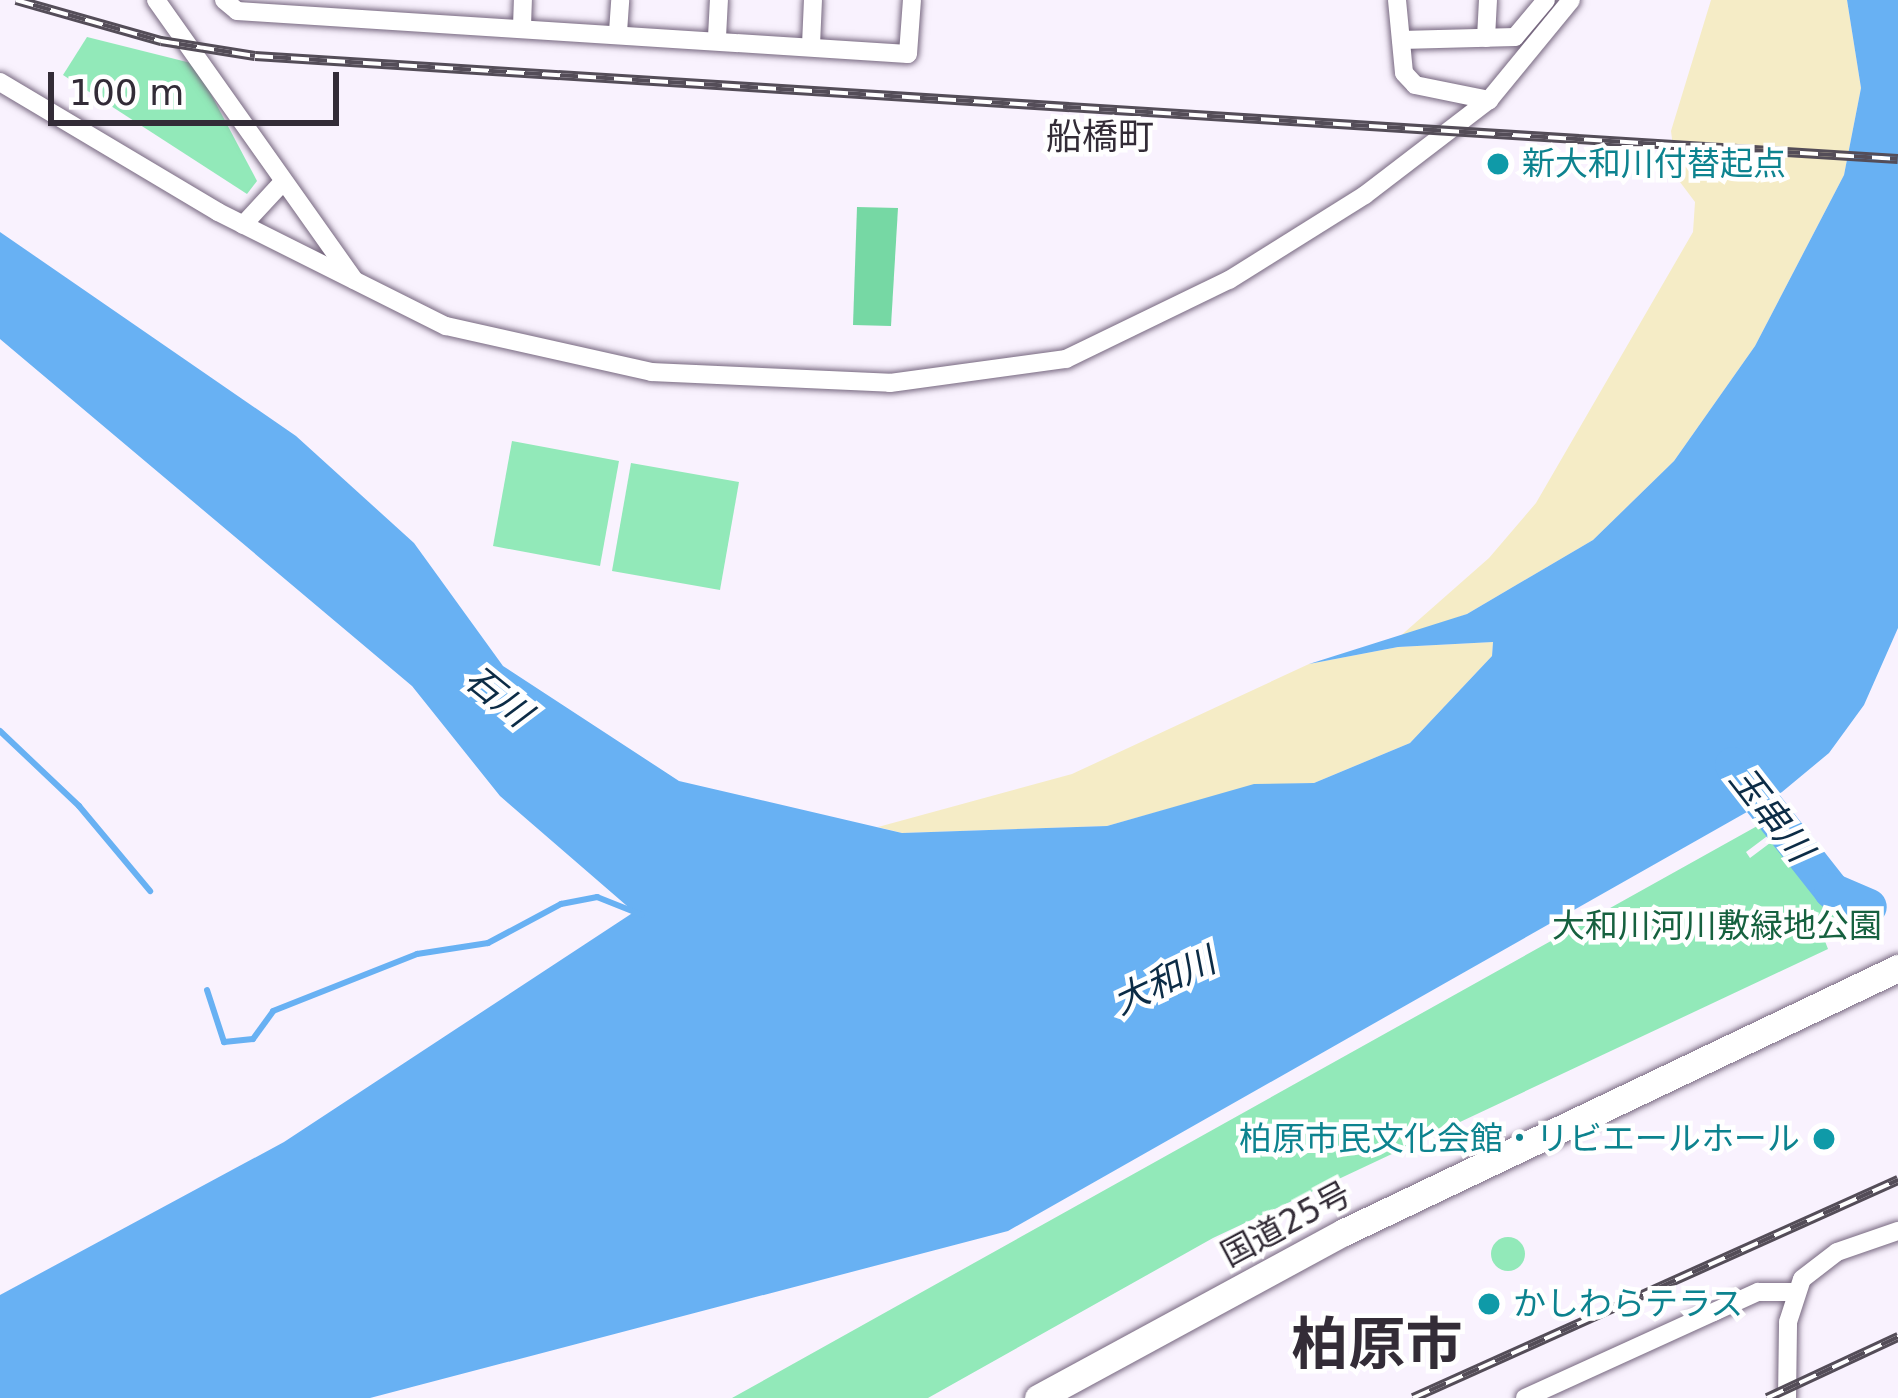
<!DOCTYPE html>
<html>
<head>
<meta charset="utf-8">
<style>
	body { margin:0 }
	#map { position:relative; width:1898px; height:1398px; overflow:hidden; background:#f9f2fe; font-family:"DejaVu Sans","Noto Sans JP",sans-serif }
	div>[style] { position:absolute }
	.green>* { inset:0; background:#92e9b9 }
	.round { border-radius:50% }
	.forest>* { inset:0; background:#76d8a4 }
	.sand>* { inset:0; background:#f5ecc6 }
	.water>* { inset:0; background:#68b1f3 }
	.stream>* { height:6px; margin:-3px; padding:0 3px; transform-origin:3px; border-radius:3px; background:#68b1f3 }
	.river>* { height:36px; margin:-18px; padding:0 18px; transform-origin:18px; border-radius:18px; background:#68b1f3 }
	.roads { filter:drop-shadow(0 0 3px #76677f) drop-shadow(0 0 3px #76677f) }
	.minor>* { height:18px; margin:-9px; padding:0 9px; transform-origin:9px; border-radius:9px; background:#fff }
	.highway>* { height:27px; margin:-13.5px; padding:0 13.5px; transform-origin:13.5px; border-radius:13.5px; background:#fff }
	.rail>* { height:10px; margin-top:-5px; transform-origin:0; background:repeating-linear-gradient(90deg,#fff 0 18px,#544d58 0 36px); box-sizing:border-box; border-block:3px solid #544d58 }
	.dots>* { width:33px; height:33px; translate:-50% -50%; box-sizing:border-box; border:6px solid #fff; border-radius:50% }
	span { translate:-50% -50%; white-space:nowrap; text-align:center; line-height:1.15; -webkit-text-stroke:9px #fff; paint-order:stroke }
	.culture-label { font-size:33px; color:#0d838f }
	.left { translate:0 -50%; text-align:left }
	.right { translate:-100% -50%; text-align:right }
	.park-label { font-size:33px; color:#16613f }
	.street-label { font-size:33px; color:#332c37 }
	.neighbourhood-label { font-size:36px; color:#332c37 }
	.water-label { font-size:36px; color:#0c2c46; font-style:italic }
	.town-label { font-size:57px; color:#332c37; font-weight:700 }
	.scale { position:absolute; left:48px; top:72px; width:291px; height:54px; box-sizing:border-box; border:6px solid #332c37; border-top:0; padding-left:15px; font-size:36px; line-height:42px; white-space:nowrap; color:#332c37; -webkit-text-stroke:9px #fff; paint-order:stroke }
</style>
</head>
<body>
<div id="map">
	<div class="green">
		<div style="clip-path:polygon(87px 37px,195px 64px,257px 181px,247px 194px,63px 75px)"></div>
		<div style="clip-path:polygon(512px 441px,619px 461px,600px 566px,493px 546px)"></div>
		<div style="clip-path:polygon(631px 463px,739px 482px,720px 590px,612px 571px)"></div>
		<div style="clip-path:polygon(1759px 825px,1770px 834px,1746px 852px,1750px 858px,1774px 840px,1826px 907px,1850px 923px,1823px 936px,1828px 949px,1213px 1238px,928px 1398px,732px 1398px)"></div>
		<div class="round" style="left:1491px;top:1237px;width:34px;height:34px"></div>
	</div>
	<div class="forest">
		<div style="clip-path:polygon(857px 207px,898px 208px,891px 326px,853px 325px)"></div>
	</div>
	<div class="sand">
		<div style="clip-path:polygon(1711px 0,1847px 0,1861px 88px,1844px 175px,1755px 346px,1674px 461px,1593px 540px,1467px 614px,1397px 639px,1489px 558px,1536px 503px,1693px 232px,1695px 202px,1677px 178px,1671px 131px)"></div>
		<div style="clip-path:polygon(1493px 642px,1492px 656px,1410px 743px,1314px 783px,1254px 785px,1107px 826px,902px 833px,878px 827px,1072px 774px,1309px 664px,1398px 647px)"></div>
	</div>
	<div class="water">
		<div style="clip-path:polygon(1847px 0,1898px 0,1898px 628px,1864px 705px,1829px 753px,1782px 792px,1008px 1231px,370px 1398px,0 1398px,0 1295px,284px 1142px,634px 912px,500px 796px,412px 686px,0 339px,0 232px,296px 436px,414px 543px,503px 666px,679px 781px,902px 833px,1107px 826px,1254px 784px,1314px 783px,1410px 743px,1492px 656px,1493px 642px,1398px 647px,1309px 664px,1467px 614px,1593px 540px,1674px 461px,1755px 346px,1844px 175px,1861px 88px)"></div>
	</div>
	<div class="stream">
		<div style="left:0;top:731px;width:109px;rotate:43.5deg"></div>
		<div style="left:79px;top:806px;width:111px;rotate:50.1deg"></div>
		<div style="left:207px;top:990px;width:55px;rotate:71.9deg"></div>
		<div style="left:224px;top:1042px;width:29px;rotate:-6deg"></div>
		<div style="left:253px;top:1039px;width:34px;rotate:-54deg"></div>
		<div style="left:273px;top:1011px;width:155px;rotate:-21.6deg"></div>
		<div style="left:417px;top:954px;width:72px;rotate:-8.8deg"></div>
		<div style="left:488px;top:943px;width:83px;rotate:-28.1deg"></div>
		<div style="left:561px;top:904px;width:37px;rotate:-11deg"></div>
		<div style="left:597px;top:897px;width:48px;rotate:21.8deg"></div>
	</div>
	<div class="river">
		<div style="left:1733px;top:765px;width:160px;rotate:51.8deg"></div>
		<div style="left:1832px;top:891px;width:40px;rotate:23.4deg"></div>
	</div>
	<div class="roads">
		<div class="minor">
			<div style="left:156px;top:0;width:343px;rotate:54.7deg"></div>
			<div style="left:224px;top:0;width:17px;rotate:40deg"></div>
			<div style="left:237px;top:11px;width:672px;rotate:3.67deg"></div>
			<div style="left:908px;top:54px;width:54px;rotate:-85.8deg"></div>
			<div style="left:1397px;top:0;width:73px;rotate:84.5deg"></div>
			<div style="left:1404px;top:73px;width:16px;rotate:47deg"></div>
			<div style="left:1415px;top:85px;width:76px;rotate:11.5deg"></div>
			<div style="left:522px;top:26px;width:26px;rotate:-88deg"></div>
			<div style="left:618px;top:32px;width:32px;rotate:-86deg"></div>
			<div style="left:717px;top:37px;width:37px;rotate:-87deg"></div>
			<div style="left:1486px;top:38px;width:38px;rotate:-87deg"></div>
			<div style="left:1401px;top:40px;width:114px;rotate:-1.5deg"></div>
			<div style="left:1515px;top:37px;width:48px;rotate:-50deg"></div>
			<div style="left:811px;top:45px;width:45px;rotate:-87.5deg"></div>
			<div style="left:0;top:82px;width:254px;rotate:30.8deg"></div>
			<div style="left:218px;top:212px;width:255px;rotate:26.6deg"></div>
			<div style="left:446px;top:326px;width:210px;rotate:12.6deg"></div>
			<div style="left:651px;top:372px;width:239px;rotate:2.6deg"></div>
			<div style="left:890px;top:383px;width:178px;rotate:-7.8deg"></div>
			<div style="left:1066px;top:359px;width:181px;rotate:-25.9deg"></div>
			<div style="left:1229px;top:280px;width:160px;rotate:-32deg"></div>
			<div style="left:1365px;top:195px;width:156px;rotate:-37.5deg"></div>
			<div style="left:1489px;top:100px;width:129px;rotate:-50.6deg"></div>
			<div style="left:243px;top:225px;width:56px;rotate:-47.2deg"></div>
			<div style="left:1525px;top:1398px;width:256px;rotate:-24.5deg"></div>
			<div style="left:1758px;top:1292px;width:37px"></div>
			<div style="left:1787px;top:1398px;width:76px;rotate:-89.2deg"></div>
			<div style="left:1788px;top:1322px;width:45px;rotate:-72deg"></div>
			<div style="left:1802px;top:1279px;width:44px;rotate:-37.6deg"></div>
			<div style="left:1837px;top:1252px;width:65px;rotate:-19deg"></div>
		</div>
		<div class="highway">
			<div style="left:1038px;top:1398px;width:348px;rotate:-28.5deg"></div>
			<div style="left:1344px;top:1232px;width:614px;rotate:-25.48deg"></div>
		</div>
	</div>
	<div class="rail">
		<div style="left:16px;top:0;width:151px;rotate:15.8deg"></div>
		<div style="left:161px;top:41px;width:95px;rotate:9.1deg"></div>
		<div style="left:255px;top:56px;width:1646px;rotate:3.59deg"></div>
		<div style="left:1413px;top:1398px;width:532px;rotate:-24.2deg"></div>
		<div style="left:1767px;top:1398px;width:145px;rotate:-25deg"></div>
	</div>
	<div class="dots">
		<div style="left:1498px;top:164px;background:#0f9aa8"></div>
		<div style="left:1824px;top:1139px;background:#0f9aa8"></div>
		<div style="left:1489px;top:1304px;background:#0f9aa8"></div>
	</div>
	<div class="culture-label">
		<span class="left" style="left:1522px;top:164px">新大和川付替起点</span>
		<span class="right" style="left:1800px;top:1139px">柏原市民文化会館・リビエールホール</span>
		<span class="left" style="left:1513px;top:1304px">かしわらテラス</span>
	</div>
	<div class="park-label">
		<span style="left:1717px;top:926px">大和川河川敷緑地公園</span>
	</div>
	<div class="street-label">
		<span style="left:1286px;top:1224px;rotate:-28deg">国道25号</span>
	</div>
	<div class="neighbourhood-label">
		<span style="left:1100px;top:137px">船橋町</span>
	</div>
	<div class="water-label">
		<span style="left:498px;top:696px;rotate:39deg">石川</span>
		<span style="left:1771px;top:814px;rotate:52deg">玉串川</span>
		<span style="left:1164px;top:981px;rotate:-25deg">大和川</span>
	</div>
	<div class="town-label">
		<span style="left:1377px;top:1345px">柏原市</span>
	</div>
	<div class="scale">100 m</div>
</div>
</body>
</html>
